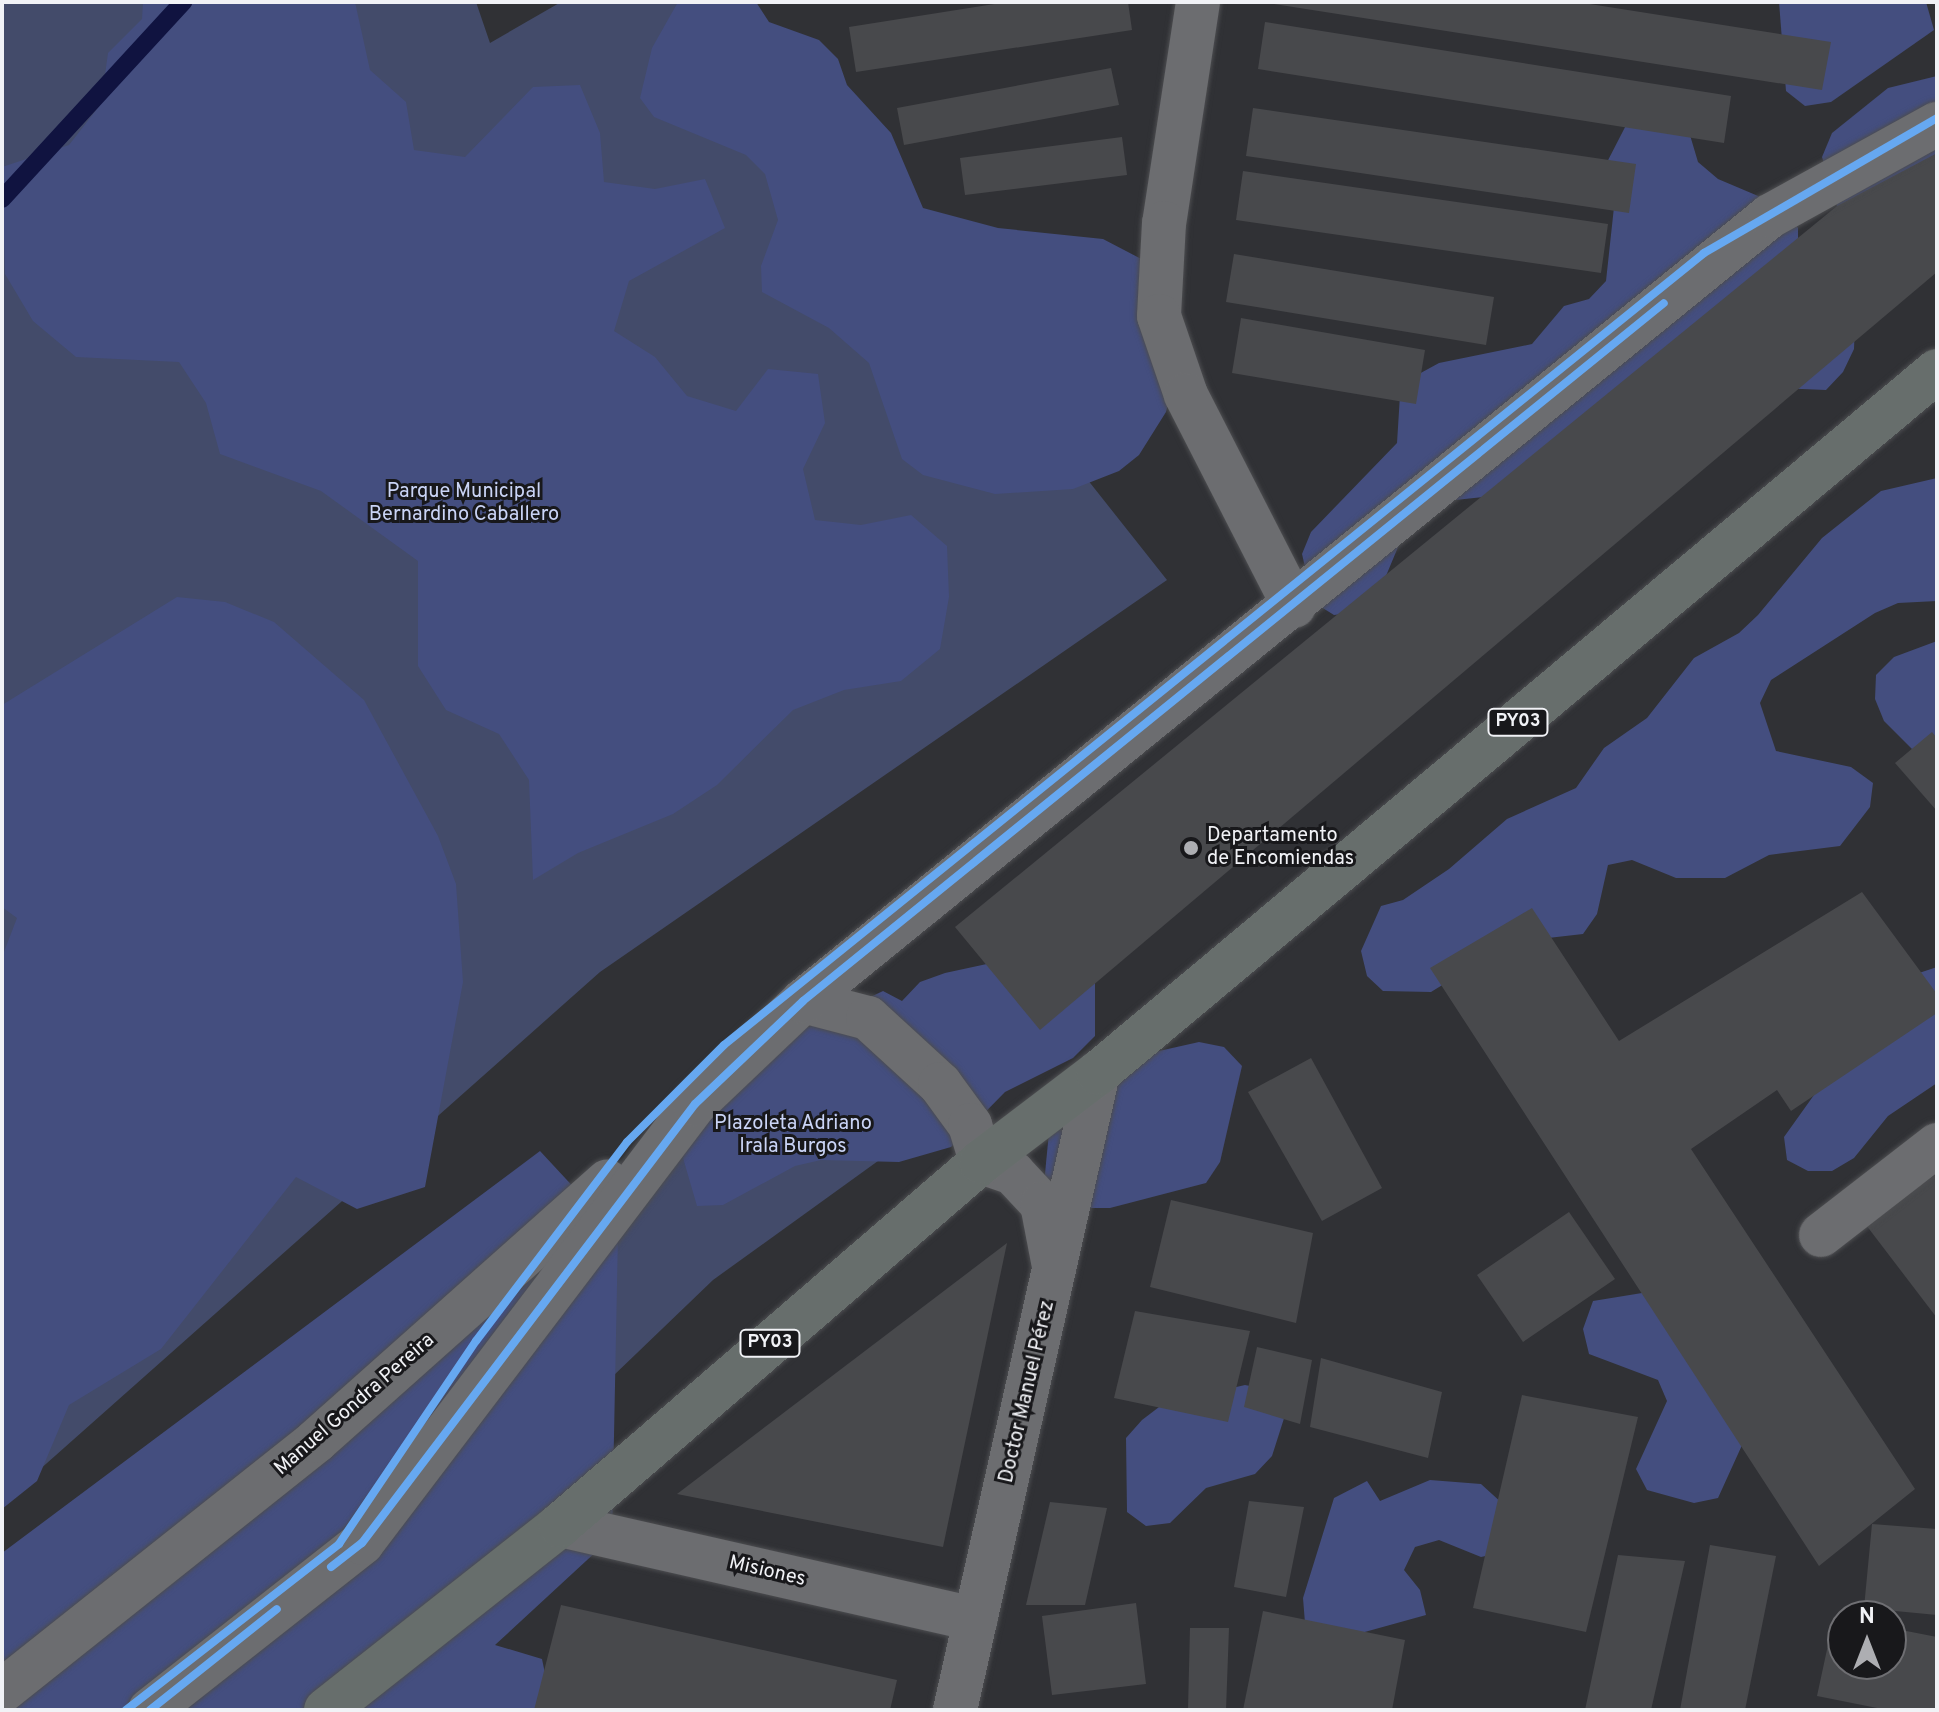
<!DOCTYPE html>
<html>
<head>
<meta charset="utf-8">
<style>
	body { margin:0 }
	#map { position:relative; width:1939px; height:1712px; overflow:hidden; background:#303135; font-family:Overpass,sans-serif }
	div>[style] { position:absolute }
	.green>* { inset:0; background:#434b6a }
	.forest>* { inset:0; background:#444e7f }
	.stream>* { height:18px; margin:-9px; padding:0 9px; transform-origin:9px; border-radius:9px; background:#101340 }
	.building>* { inset:0; background:#48494c }
	.roads { filter:drop-shadow(0 0 2px #4c4d50) drop-shadow(0 0 2px #4c4d50) }
	.minor>* { height:44px; margin:-22px; padding:0 22px; transform-origin:22px; border-radius:22px; background:#6c6d70 }
	.highway>* { height:44px; margin:-22px; padding:0 22px; transform-origin:22px; border-radius:22px; background:#676e6c }
	.cycleway>* { height:8px; margin:-4px; padding:0 4px; transform-origin:4px; border-radius:4px; background:#66a8f1 }
	.dots>* { width:22px; height:22px; translate:-50% -50%; box-sizing:border-box; border:4px solid #18181b; border-radius:50% }
	span { translate:-50% -50%; white-space:nowrap; text-align:center; line-height:1.15; -webkit-text-stroke:6px #18181b; paint-order:stroke }
	.shield-label span { padding:2px 6px; background:#18181b; border:2px solid; border-radius:6px; -webkit-text-stroke-width:0 }
	.shield-label { font-size:18px; color:#f1f2f6; font-weight:700 }
	.park-label { font-size:20px; color:#cad4f6 }
	.poi-label { font-size:20px; color:#f1f2f6 }
	.left { translate:0 -50%; text-align:left }
	.street-label { font-size:20px; color:#f1f2f6 }
	.frame { position:absolute; inset:0; border:4px solid #f1f2f6; pointer-events:none }
	.north { position:absolute; left:1827px; top:1600px; width:80px; height:80px; box-sizing:border-box; background:#18181b; border:2px solid #6f6f73; border-radius:50%; rotate:0deg; font-size:22px; font-weight:700; line-height:32px; text-align:center; color:#f1f2f6 }
	.north::after { content:''; display:block; margin:auto; width:28px; height:36px; background:#adaeb2; clip-path:polygon(50% 0,100% 100%,50% 72%,0 100%) }
</style>
</head>
<body>
<div id="map">
	<div class="green">
		<div style="clip-path:polygon(2px 2px,476px 2px,490px 43px,561px 2px,753px 2px,817px 138px,1167px 580px,600px 972px,2px 1503px)"></div>
		<div style="clip-path:polygon(704px 1128px,896px 1148px,713px 1280px,561px 1426px,618px 1235px)"></div>
	</div>
	<div class="forest">
		<div style="clip-path:polygon(143px 2px,355px 2px,370px 70px,406px 102px,414px 150px,465px 157px,533px 87px,580px 85px,600px 133px,604px 182px,655px 189px,705px 179px,725px 228px,629px 281px,614px 331px,655px 357px,687px 396px,736px 411px,768px 369px,818px 374px,825px 423px,803px 469px,815px 520px,861px 525px,911px 515px,947px 546px,949px 597px,940px 649px,901px 681px,844px 690px,793px 710px,717px 785px,673px 814px,578px 853px,533px 880px,529px 780px,499px 734px,446px 710px,418px 666px,418px 561px,321px 491px,220px 454px,206px 403px,179px 362px,76px 357px,33px 321px,5px 274px,2px 167px,69px 145px,101px 104px,108px 53px,142px 19px)"></div>
		<div style="clip-path:polygon(678px 2px,756px 2px,769px 22px,819px 40px,838px 59px,847px 85px,891px 133px,923px 208px,998px 228px,1103px 239px,1149px 263px,1173px 386px,1166px 412px,1139px 455px,1119px 471px,1073px 489px,995px 494px,923px 475px,902px 459px,869px 363px,829px 328px,762px 292px,761px 266px,778px 220px,765px 174px,746px 155px,654px 117px,640px 98px,652px 48px)"></div>
		<div style="clip-path:polygon(1779px 2px,1926px 2px,1934px 30px,1831px 102px,1805px 106px,1786px 91px)"></div>
		<div style="clip-path:polygon(1937px 76px,1937px 216px,1837px 206px,1822px 157px,1832px 133px,1888px 88px)"></div>
		<div style="clip-path:polygon(1639px 100px,1684px 115px,1698px 162px,1718px 179px,1784px 207px,1798px 228px,1798px 253px,1855px 323px,1854px 349px,1843px 372px,1826px 390px,1777px 388px,1521px 493px,1446px 501px,1406px 528px,1378px 595px,1359px 612px,1334px 615px,1313px 602px,1302px 554px,1311px 532px,1397px 443px,1400px 395px,1417px 375px,1439px 363px,1532px 344px,1564px 306px,1589px 299px,1606px 281px,1614px 207px,1604px 168px)"></div>
		<div style="clip-path:polygon(1937px 478px,1937px 601px,1898px 603px,1875px 613px,1771px 680px,1760px 703px,1776px 751px,1851px 767px,1873px 783px,1870px 807px,1840px 846px,1769px 855px,1725px 878px,1676px 878px,1632px 860px,1608px 865px,1597px 914px,1583px 934px,1512px 942px,1431px 992px,1383px 991px,1367px 976px,1361px 951px,1381px 906px,1403px 900px,1449px 869px,1507px 819px,1576px 788px,1604px 748px,1647px 718px,1694px 658px,1739px 633px,1758px 615px,1822px 538px,1881px 491px)"></div>
		<div style="clip-path:polygon(177px 597px,225px 602px,274px 622px,364px 700px,438px 836px,456px 884px,463px 982px,425px 1187px,357px 1209px,296px 1177px,161px 1349px,69px 1405px,37px 1481px,2px 1509px,2px 957px,17px 918px,2px 907px,2px 705px)"></div>
		<div style="clip-path:polygon(1937px 641px,1937px 752px,1919px 756px,1884px 721px,1875px 699px,1876px 675px,1894px 657px)"></div>
		<div style="clip-path:polygon(1047px 951px,1095px 958px,1095px 1036px,1073px 1058px,1005px 1092px,951px 1147px,899px 1162px,821px 1160px,795px 1166px,723px 1205px,697px 1206px,683px 1158px,689px 1106px,704px 1077px,883px 991px,902px 1001px,920px 982px,945px 973px)"></div>
		<div style="clip-path:polygon(1937px 967px,1937px 1083px,1888px 1116px,1854px 1158px,1832px 1171px,1808px 1171px,1787px 1160px,1784px 1137px,1814px 1095px,1916px 974px)"></div>
		<div style="clip-path:polygon(1199px 1042px,1224px 1047px,1242px 1066px,1220px 1162px,1206px 1183px,1110px 1208px,1085px 1208px,1044px 1184px,1049px 1132px,1150px 1053px)"></div>
		<div style="clip-path:polygon(540px 1151px,618px 1235px,612px 1537px,495px 1645px,542px 1659px,547px 1683px,540px 1710px,2px 1710px,2px 1553px)"></div>
		<div style="clip-path:polygon(1642px 1293px,1748px 1432px,1718px 1498px,1694px 1503px,1647px 1490px,1636px 1469px,1667px 1401px,1658px 1380px,1589px 1354px,1583px 1329px,1593px 1301px)"></div>
		<div style="clip-path:polygon(1245px 1385px,1270px 1390px,1287px 1409px,1272px 1456px,1255px 1474px,1206px 1488px,1170px 1523px,1146px 1526px,1127px 1512px,1126px 1438px,1142px 1420px,1163px 1404px)"></div>
		<div style="clip-path:polygon(1430px 1480px,1481px 1484px,1503px 1504px,1504px 1552px,1481px 1557px,1439px 1540px,1415px 1547px,1404px 1570px,1420px 1590px,1426px 1615px,1307px 1648px,1303px 1598px,1334px 1498px,1367px 1481px,1380px 1501px)"></div>
	</div>
	<div class="stream">
		<div style="left:2px;top:199px;width:268px;rotate:-47.4deg"></div>
	</div>
	<div class="building">
		<div style="clip-path:polygon(1007px 2px,1128px 2px,1132px 30px,856px 72px,849px 27px)"></div>
		<div style="clip-path:polygon(1577px 2px,1831px 42px,1822px 90px,1274px 4px)"></div>
		<div style="clip-path:polygon(1265px 22px,1731px 96px,1724px 143px,1258px 69px)"></div>
		<div style="clip-path:polygon(1111px 68px,1119px 105px,904px 145px,897px 108px)"></div>
		<div style="clip-path:polygon(1253px 108px,1636px 164px,1629px 213px,1246px 156px)"></div>
		<div style="clip-path:polygon(1122px 137px,1127px 175px,965px 195px,960px 158px)"></div>
		<div style="clip-path:polygon(1937px 153px,1937px 272px,1040px 1030px,955px 927px,1837px 206px)"></div>
		<div style="clip-path:polygon(1243px 171px,1608px 224px,1601px 273px,1236px 220px)"></div>
		<div style="clip-path:polygon(1234px 254px,1494px 297px,1486px 345px,1226px 302px)"></div>
		<div style="clip-path:polygon(1241px 318px,1425px 350px,1416px 404px,1232px 373px)"></div>
		<div style="clip-path:polygon(1932px 732px,1937px 738px,1937px 811px,1895px 763px)"></div>
		<div style="clip-path:polygon(1862px 892px,1937px 994px,1937px 1013px,1791px 1111px,1777px 1090px,1691px 1149px,1915px 1489px,1819px 1566px,1430px 968px,1532px 908px,1619px 1041px)"></div>
		<div style="clip-path:polygon(1311px 1058px,1382px 1188px,1322px 1221px,1248px 1092px)"></div>
		<div style="clip-path:polygon(1937px 1174px,1937px 1318px,1863px 1221px)"></div>
		<div style="clip-path:polygon(1171px 1200px,1313px 1233px,1296px 1323px,1150px 1287px)"></div>
		<div style="clip-path:polygon(1569px 1212px,1615px 1279px,1523px 1342px,1477px 1275px)"></div>
		<div style="clip-path:polygon(1007px 1243px,943px 1547px,677px 1494px)"></div>
		<div style="clip-path:polygon(1135px 1311px,1250px 1331px,1228px 1422px,1114px 1398px)"></div>
		<div style="clip-path:polygon(1257px 1347px,1312px 1360px,1300px 1424px,1244px 1407px)"></div>
		<div style="clip-path:polygon(1321px 1358px,1442px 1392px,1428px 1458px,1310px 1427px)"></div>
		<div style="clip-path:polygon(1522px 1395px,1638px 1417px,1586px 1632px,1473px 1608px)"></div>
		<div style="clip-path:polygon(1249px 1501px,1304px 1507px,1286px 1597px,1234px 1587px)"></div>
		<div style="clip-path:polygon(1050px 1502px,1107px 1508px,1085px 1605px,1026px 1605px)"></div>
		<div style="clip-path:polygon(1872px 1524px,1937px 1529px,1937px 1615px,1864px 1608px)"></div>
		<div style="clip-path:polygon(1710px 1545px,1776px 1556px,1745px 1710px,1680px 1710px)"></div>
		<div style="clip-path:polygon(1618px 1555px,1685px 1561px,1651px 1710px,1585px 1710px)"></div>
		<div style="clip-path:polygon(1136px 1603px,1146px 1684px,1052px 1695px,1042px 1616px)"></div>
		<div style="clip-path:polygon(561px 1605px,897px 1680px,890px 1710px,534px 1710px)"></div>
		<div style="clip-path:polygon(1263px 1611px,1405px 1640px,1392px 1710px,1243px 1710px)"></div>
		<div style="clip-path:polygon(1834px 1617px,1843px 1619px,1843px 1664px,1891px 1664px,1891px 1628px,1937px 1637px,1937px 1710px,1887px 1710px,1817px 1696px)"></div>
		<div style="clip-path:polygon(1190px 1628px,1229px 1628px,1226px 1710px,1188px 1710px)"></div>
	</div>
	<div class="roads">
		<div class="minor">
			<div style="left:1198px;top:2px;width:224px;rotate:98.7deg"></div>
			<div style="left:1164px;top:223px;width:93px;rotate:93.1deg"></div>
			<div style="left:1159px;top:316px;width:83px;rotate:71.1deg"></div>
			<div style="left:1186px;top:395px;width:237px;rotate:62.9deg"></div>
			<div style="left:803px;top:1001px;width:67px;rotate:14.7deg"></div>
			<div style="left:868px;top:1018px;width:98px;rotate:42.5deg"></div>
			<div style="left:940px;top:1084px;width:51px;rotate:53.8deg"></div>
			<div style="left:970px;top:1125px;width:39px;rotate:73deg"></div>
			<div style="left:981px;top:1162px;width:34px;rotate:19deg"></div>
			<div style="left:1013px;top:1173px;width:42px;rotate:46.9deg"></div>
			<div style="left:1042px;top:1204px;width:58px;rotate:79.1deg"></div>
			<div style="left:1821px;top:1235px;width:147px;rotate:-37.8deg"></div>
			<div style="left:560px;top:1525px;width:426px;rotate:12.8deg"></div>
			<div style="left:2px;top:1691px;width:401px;rotate:-38.5deg"></div>
			<div style="left:316px;top:1441px;width:390px;rotate:-41.7deg"></div>
			<div style="left:150px;top:1710px;width:270px;rotate:-38.2deg"></div>
			<div style="left:362px;top:1543px;width:551px;rotate:-52.82deg"></div>
			<div style="left:695px;top:1104px;width:149px;rotate:-43.6deg"></div>
			<div style="left:803px;top:1001px;width:1246px;rotate:-39.07deg"></div>
			<div style="left:1770px;top:216px;width:191px;rotate:-28.9deg"></div>
			<div style="left:955px;top:1710px;width:653px;rotate:-77.35deg"></div>
		</div>
		<div class="highway">
			<div style="left:326px;top:1710px;width:298px;rotate:-38.3deg"></div>
			<div style="left:560px;top:1525px;width:556px;rotate:-40.77deg"></div>
			<div style="left:981px;top:1162px;width:147px;rotate:-37.3deg"></div>
			<div style="left:1098px;top:1073px;width:1094px;rotate:-39.92deg"></div>
		</div>
	</div>
	<div class="cycleway">
		<div style="left:331px;top:1567px;width:39px;rotate:-38deg"></div>
		<div style="left:362px;top:1543px;width:551px;rotate:-52.82deg"></div>
		<div style="left:695px;top:1104px;width:149px;rotate:-43.6deg"></div>
		<div style="left:803px;top:1001px;width:1108px;rotate:-39.03deg"></div>
		<div style="left:126px;top:1710px;width:270px;rotate:-37.9deg"></div>
		<div style="left:339px;top:1544px;width:245px;rotate:-56deg"></div>
		<div style="left:476px;top:1341px;width:250px;rotate:-52.8deg"></div>
		<div style="left:627px;top:1142px;width:137px;rotate:-45deg"></div>
		<div style="left:724px;top:1045px;width:1260px;rotate:-38.94deg"></div>
		<div style="left:1704px;top:253px;width:269px;rotate:-30.1deg"></div>
		<div style="left:150px;top:1710px;width:162px;rotate:-38.5deg"></div>
	</div>
	<div class="dots">
		<div style="left:1191px;top:848px;background:#adaeb2"></div>
	</div>
	<div class="shield-label">
		<span style="left:1518px;top:722px">PY03</span>
		<span style="left:770px;top:1343px">PY03</span>
	</div>
	<div class="park-label">
		<span style="left:464px;top:504px">Parque Municipal<br>Bernardino Caballero</span>
		<span style="left:793px;top:1136px">Plazoleta Adriano<br>Irala Burgos</span>
	</div>
	<div class="poi-label">
		<span class="left" style="left:1207px;top:848px">Departamento<br>de Encomiendas</span>
	</div>
	<div class="street-label">
		<span style="left:1028px;top:1392px;rotate:-77deg">Doctor Manuel Pérez</span>
		<span style="left:355px;top:1405px;rotate:-41deg">Manuel Gondra Pereira</span>
		<span style="left:767px;top:1572px;rotate:13deg">Misiones</span>
	</div>
	<div class="frame"></div>
	<div class="north">N</div>
</div>
</body>
</html>
